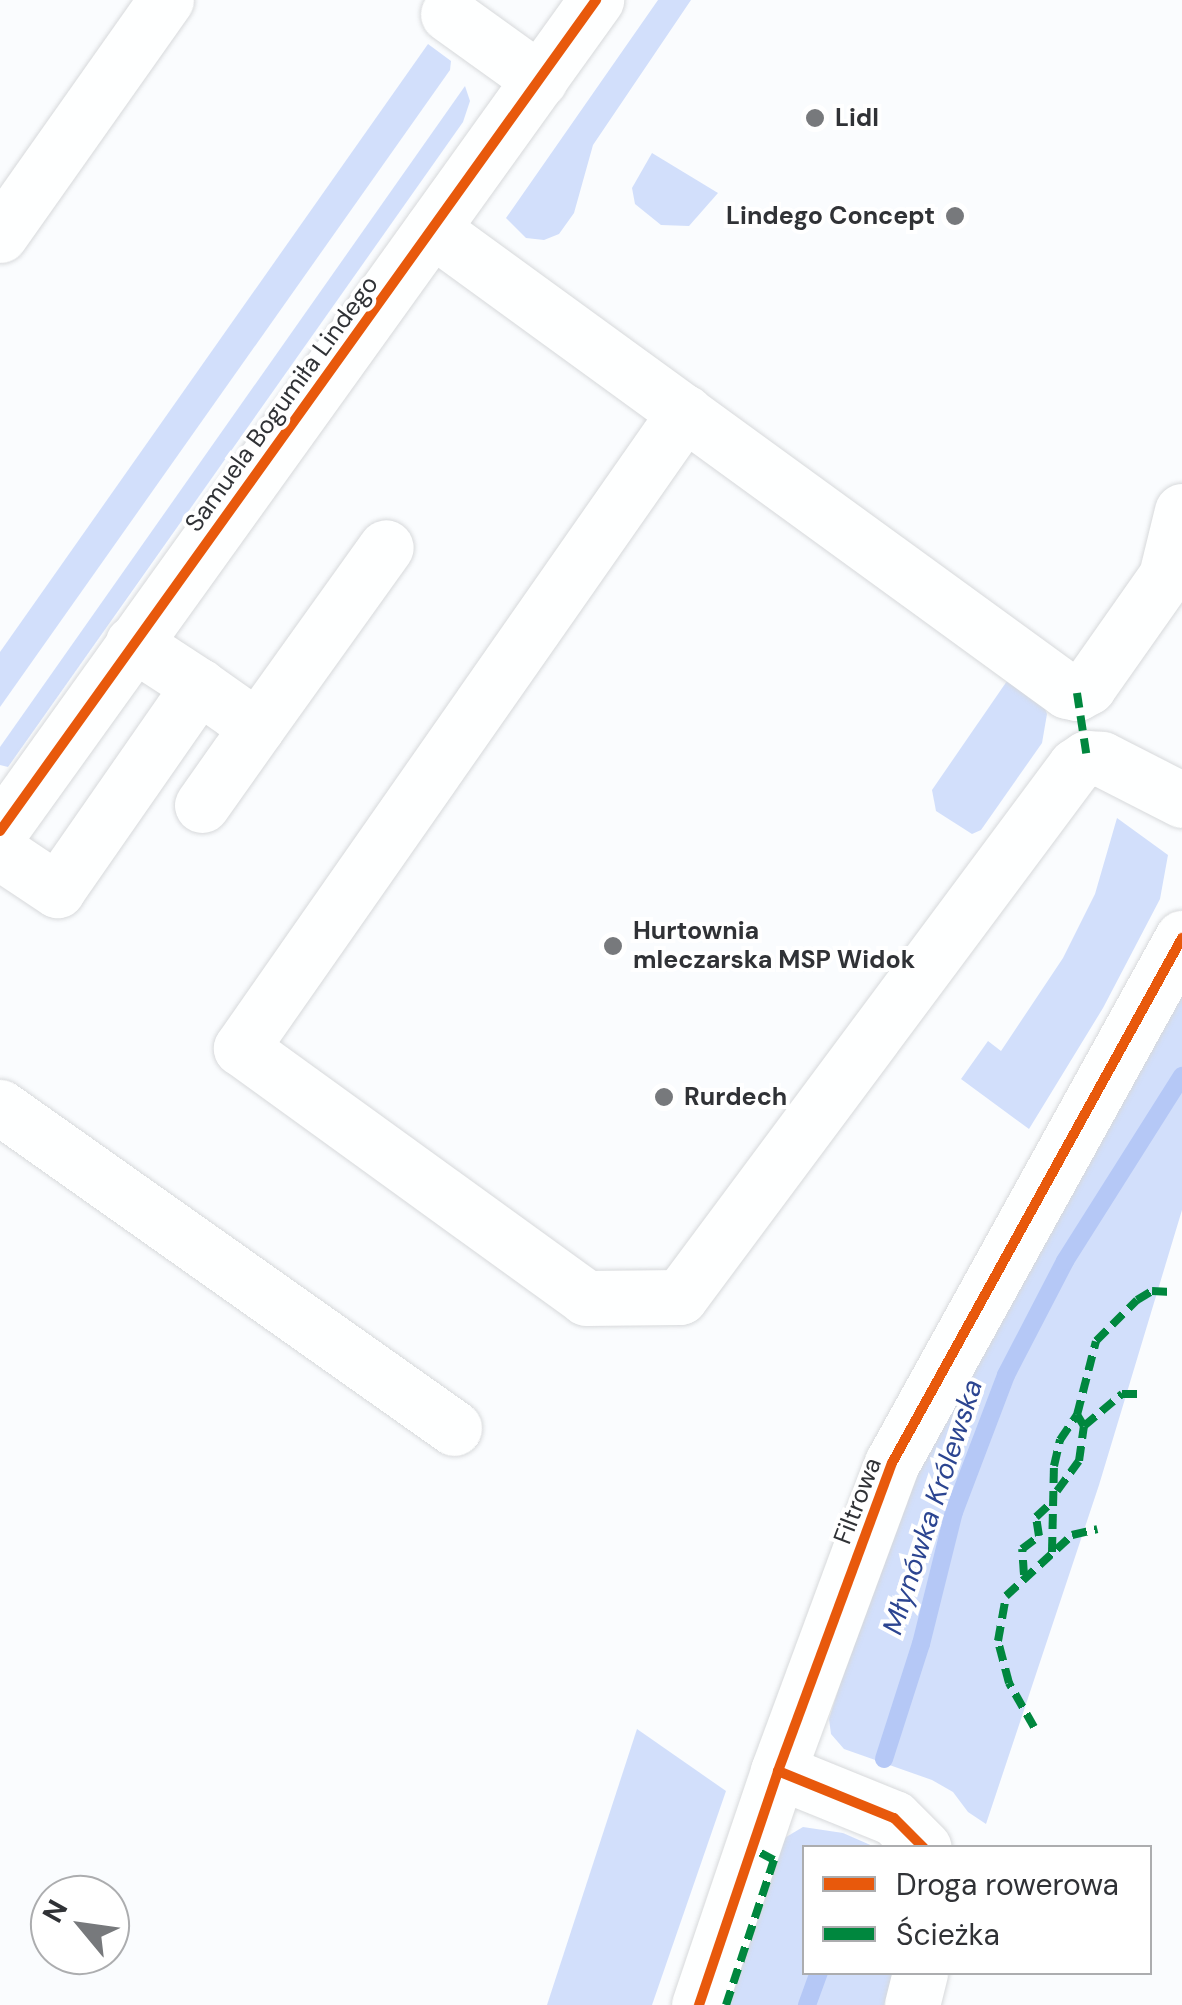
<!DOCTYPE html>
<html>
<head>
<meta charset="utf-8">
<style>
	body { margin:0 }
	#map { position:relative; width:1182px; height:2005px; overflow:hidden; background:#fafcfe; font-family:"DM Sans",sans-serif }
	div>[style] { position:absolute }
	.green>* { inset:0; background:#d2dffb }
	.stream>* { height:18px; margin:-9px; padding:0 9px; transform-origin:9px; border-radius:9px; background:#b5c8f6 }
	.roads { filter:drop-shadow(0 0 2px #d7d9db) drop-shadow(0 0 2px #d7d9db) }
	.minor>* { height:55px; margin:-27.5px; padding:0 27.5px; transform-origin:27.5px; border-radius:27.5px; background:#feffff }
	.quiet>* { height:8px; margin-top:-4px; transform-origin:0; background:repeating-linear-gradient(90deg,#00873e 0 15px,transparent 0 23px) }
	.cycleway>* { height:10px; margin:-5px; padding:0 5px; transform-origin:5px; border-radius:5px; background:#e8590c }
	.dots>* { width:28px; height:28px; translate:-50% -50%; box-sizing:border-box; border:5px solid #fff; border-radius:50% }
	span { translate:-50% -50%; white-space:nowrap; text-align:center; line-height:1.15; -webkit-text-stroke:8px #fff; paint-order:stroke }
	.poi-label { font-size:25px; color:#303236; font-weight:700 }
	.left { translate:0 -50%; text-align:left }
	.right { translate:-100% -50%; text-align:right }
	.street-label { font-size:25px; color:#303236 }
	.water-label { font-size:28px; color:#2c4591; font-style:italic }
	.legend { position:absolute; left:802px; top:1845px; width:350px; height:130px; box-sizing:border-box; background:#fff; border:2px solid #acadaf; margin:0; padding:12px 18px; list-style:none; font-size:30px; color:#303236 }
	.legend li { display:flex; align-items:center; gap:20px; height:50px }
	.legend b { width:50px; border:2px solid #acadaf }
	.north { position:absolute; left:30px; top:1875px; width:100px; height:100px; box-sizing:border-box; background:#fff; border:2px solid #acadaf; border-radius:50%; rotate:299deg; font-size:28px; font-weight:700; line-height:40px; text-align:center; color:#303236 }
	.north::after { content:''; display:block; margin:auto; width:35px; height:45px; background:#77797c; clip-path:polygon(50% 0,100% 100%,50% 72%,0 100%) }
</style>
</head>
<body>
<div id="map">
	<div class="green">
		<div style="clip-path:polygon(658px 0,691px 0,593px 145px,574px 213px,559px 234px,544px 240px,526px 238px,506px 218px)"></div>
		<div style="clip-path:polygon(428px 44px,451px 61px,450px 70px,0 707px,0 652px)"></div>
		<div style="clip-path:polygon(465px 86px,470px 101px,463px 122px,8px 767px,0 765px,0 747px)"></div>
		<div style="clip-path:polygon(652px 153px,718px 193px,689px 226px,661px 225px,635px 204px,632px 188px)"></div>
		<div style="clip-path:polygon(1007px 681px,1039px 693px,1047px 714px,1042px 743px,981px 830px,972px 834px,936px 811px,932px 790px)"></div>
		<div style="clip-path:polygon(1117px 818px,1168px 855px,1160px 899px,1103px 1008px,1029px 1129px,961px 1079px,988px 1041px,1001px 1051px,1063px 958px,1095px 894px)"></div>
		<div style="clip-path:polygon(1182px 982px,1182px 1210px,1099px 1485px,986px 1824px,968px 1812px,953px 1792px,932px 1780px,844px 1749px,831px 1734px,829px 1719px,841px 1681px,827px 1673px,912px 1471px)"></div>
		<div style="clip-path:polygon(637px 1729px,726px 1791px,652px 2005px,547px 2005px)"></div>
		<div style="clip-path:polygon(803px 1827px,843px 1833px,875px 1847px,804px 1848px,804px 1972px,892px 1973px,894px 2005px,718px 2005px,776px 1843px)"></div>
	</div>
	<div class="stream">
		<div style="left:884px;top:1759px;width:121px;rotate:-72.2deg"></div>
		<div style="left:921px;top:1644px;width:136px;rotate:-76deg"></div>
		<div style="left:954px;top:1512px;width:147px;rotate:-69.2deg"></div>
		<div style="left:1006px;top:1375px;width:128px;rotate:-62.6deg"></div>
		<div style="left:1065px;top:1261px;width:219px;rotate:-57.7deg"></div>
		<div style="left:807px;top:2005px;width:35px;rotate:-70deg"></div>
	</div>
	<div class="roads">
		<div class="minor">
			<div style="left:448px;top:14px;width:113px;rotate:35.7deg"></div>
			<div style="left:432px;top:229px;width:785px;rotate:36.04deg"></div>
			<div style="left:1067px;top:691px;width:10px;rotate:11deg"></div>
			<div style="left:1077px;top:693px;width:13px;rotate:-29deg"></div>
			<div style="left:1088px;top:687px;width:136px;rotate:-54.9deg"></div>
			<div style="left:1166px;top:576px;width:67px;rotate:-76.2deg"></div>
			<div style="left:0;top:235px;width:288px;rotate:-54.8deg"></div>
			<div style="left:685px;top:412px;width:776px;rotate:124.92deg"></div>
			<div style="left:241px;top:1048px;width:426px;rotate:35.9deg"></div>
			<div style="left:586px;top:1298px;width:94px;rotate:-0.6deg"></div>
			<div style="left:680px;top:1297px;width:662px;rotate:-53.36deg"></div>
			<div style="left:1075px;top:766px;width:14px;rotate:-34deg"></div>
			<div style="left:1087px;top:758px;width:15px;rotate:4deg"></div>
			<div style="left:1102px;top:759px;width:90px;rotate:27.1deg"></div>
			<div style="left:199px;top:686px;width:71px;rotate:35.3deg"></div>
			<div style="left:257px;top:727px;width:221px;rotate:-54.4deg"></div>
			<div style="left:202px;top:805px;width:95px;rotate:-54.8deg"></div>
			<div style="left:0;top:831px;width:1023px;rotate:-54.35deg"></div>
			<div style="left:0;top:852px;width:69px;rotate:33.7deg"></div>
			<div style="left:57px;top:890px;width:249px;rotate:-55.2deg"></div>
			<div style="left:199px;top:686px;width:79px;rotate:-146.9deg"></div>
			<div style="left:0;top:1107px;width:556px;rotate:35.26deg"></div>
			<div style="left:778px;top:1771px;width:125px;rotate:22.1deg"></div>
			<div style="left:894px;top:1818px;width:42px;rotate:45deg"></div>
			<div style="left:699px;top:2005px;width:247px;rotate:-71.3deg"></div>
			<div style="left:778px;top:1771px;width:328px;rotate:-69.7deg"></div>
			<div style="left:892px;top:1463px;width:600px;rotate:-61.08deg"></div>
			<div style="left:912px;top:2005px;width:34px;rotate:-76deg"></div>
		</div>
	</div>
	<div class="quiet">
		<div style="left:1077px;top:693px;width:66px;rotate:81.3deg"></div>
		<div style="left:1084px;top:1426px;width:50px;rotate:-40.1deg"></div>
		<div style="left:1122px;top:1394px;width:18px"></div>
		<div style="left:1057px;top:1491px;width:37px;rotate:-54deg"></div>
		<div style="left:1079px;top:1461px;width:35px;rotate:-82deg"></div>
		<div style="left:1084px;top:1426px;width:13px;rotate:-122deg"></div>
		<div style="left:1052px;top:1552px;width:86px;rotate:-88.7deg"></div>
		<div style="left:1054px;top:1466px;width:27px;rotate:-77deg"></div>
		<div style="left:1060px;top:1440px;width:30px;rotate:-56deg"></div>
		<div style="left:1077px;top:1415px;width:76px;rotate:-75.6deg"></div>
		<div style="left:1096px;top:1341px;width:58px;rotate:-45deg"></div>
		<div style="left:1137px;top:1300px;width:17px;rotate:-31deg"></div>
		<div style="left:1152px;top:1291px;width:19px;rotate:3deg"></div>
		<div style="left:1024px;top:1575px;width:26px;rotate:-94deg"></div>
		<div style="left:1022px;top:1549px;width:21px;rotate:-37deg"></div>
		<div style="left:1039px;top:1536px;width:19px;rotate:-99deg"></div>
		<div style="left:1036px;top:1517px;width:23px;rotate:-43deg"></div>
		<div style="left:1034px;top:1727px;width:51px;rotate:-119.6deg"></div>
		<div style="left:1009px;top:1683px;width:43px;rotate:-104.7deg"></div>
		<div style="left:998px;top:1641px;width:46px;rotate:-79.9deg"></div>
		<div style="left:1006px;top:1596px;width:90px;rotate:-42.7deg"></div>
		<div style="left:1072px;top:1535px;width:26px;rotate:-13deg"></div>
		<div style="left:726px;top:2005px;width:153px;rotate:-71.7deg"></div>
		<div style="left:774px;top:1860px;width:24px;rotate:-152deg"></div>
	</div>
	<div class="cycleway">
		<div style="left:0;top:831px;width:1023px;rotate:-54.35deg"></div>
		<div style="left:778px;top:1771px;width:125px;rotate:22.1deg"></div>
		<div style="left:894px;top:1818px;width:42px;rotate:45deg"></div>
		<div style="left:699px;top:2005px;width:247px;rotate:-71.3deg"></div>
		<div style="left:778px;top:1771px;width:328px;rotate:-69.7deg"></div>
		<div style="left:892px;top:1463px;width:600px;rotate:-61.08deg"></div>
	</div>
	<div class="dots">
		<div style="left:815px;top:118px;background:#77797c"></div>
		<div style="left:955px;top:216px;background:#77797c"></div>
		<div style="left:613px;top:946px;background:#77797c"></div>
		<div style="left:664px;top:1097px;background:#77797c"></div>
	</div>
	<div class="poi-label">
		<span class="left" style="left:835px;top:118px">Lidl</span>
		<span class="right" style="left:935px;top:216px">Lindego Concept</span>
		<span class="left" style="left:633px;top:946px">Hurtownia<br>mleczarska MSP Widok</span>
		<span class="left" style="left:684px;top:1097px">Rurdech</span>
	</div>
	<div class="street-label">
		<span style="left:282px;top:404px;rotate:-54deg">Samuela Bogumiła Lindego</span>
		<span style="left:858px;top:1501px;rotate:-69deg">Filtrowa</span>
	</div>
	<div class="water-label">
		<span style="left:933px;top:1507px;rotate:-72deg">Młynówka Królewska</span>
	</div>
	<ul class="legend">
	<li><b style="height:12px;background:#e8590c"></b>Droga rowerowa</li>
	<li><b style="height:12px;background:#00873e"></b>Ścieżka</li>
	</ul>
	<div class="north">N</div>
</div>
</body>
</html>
